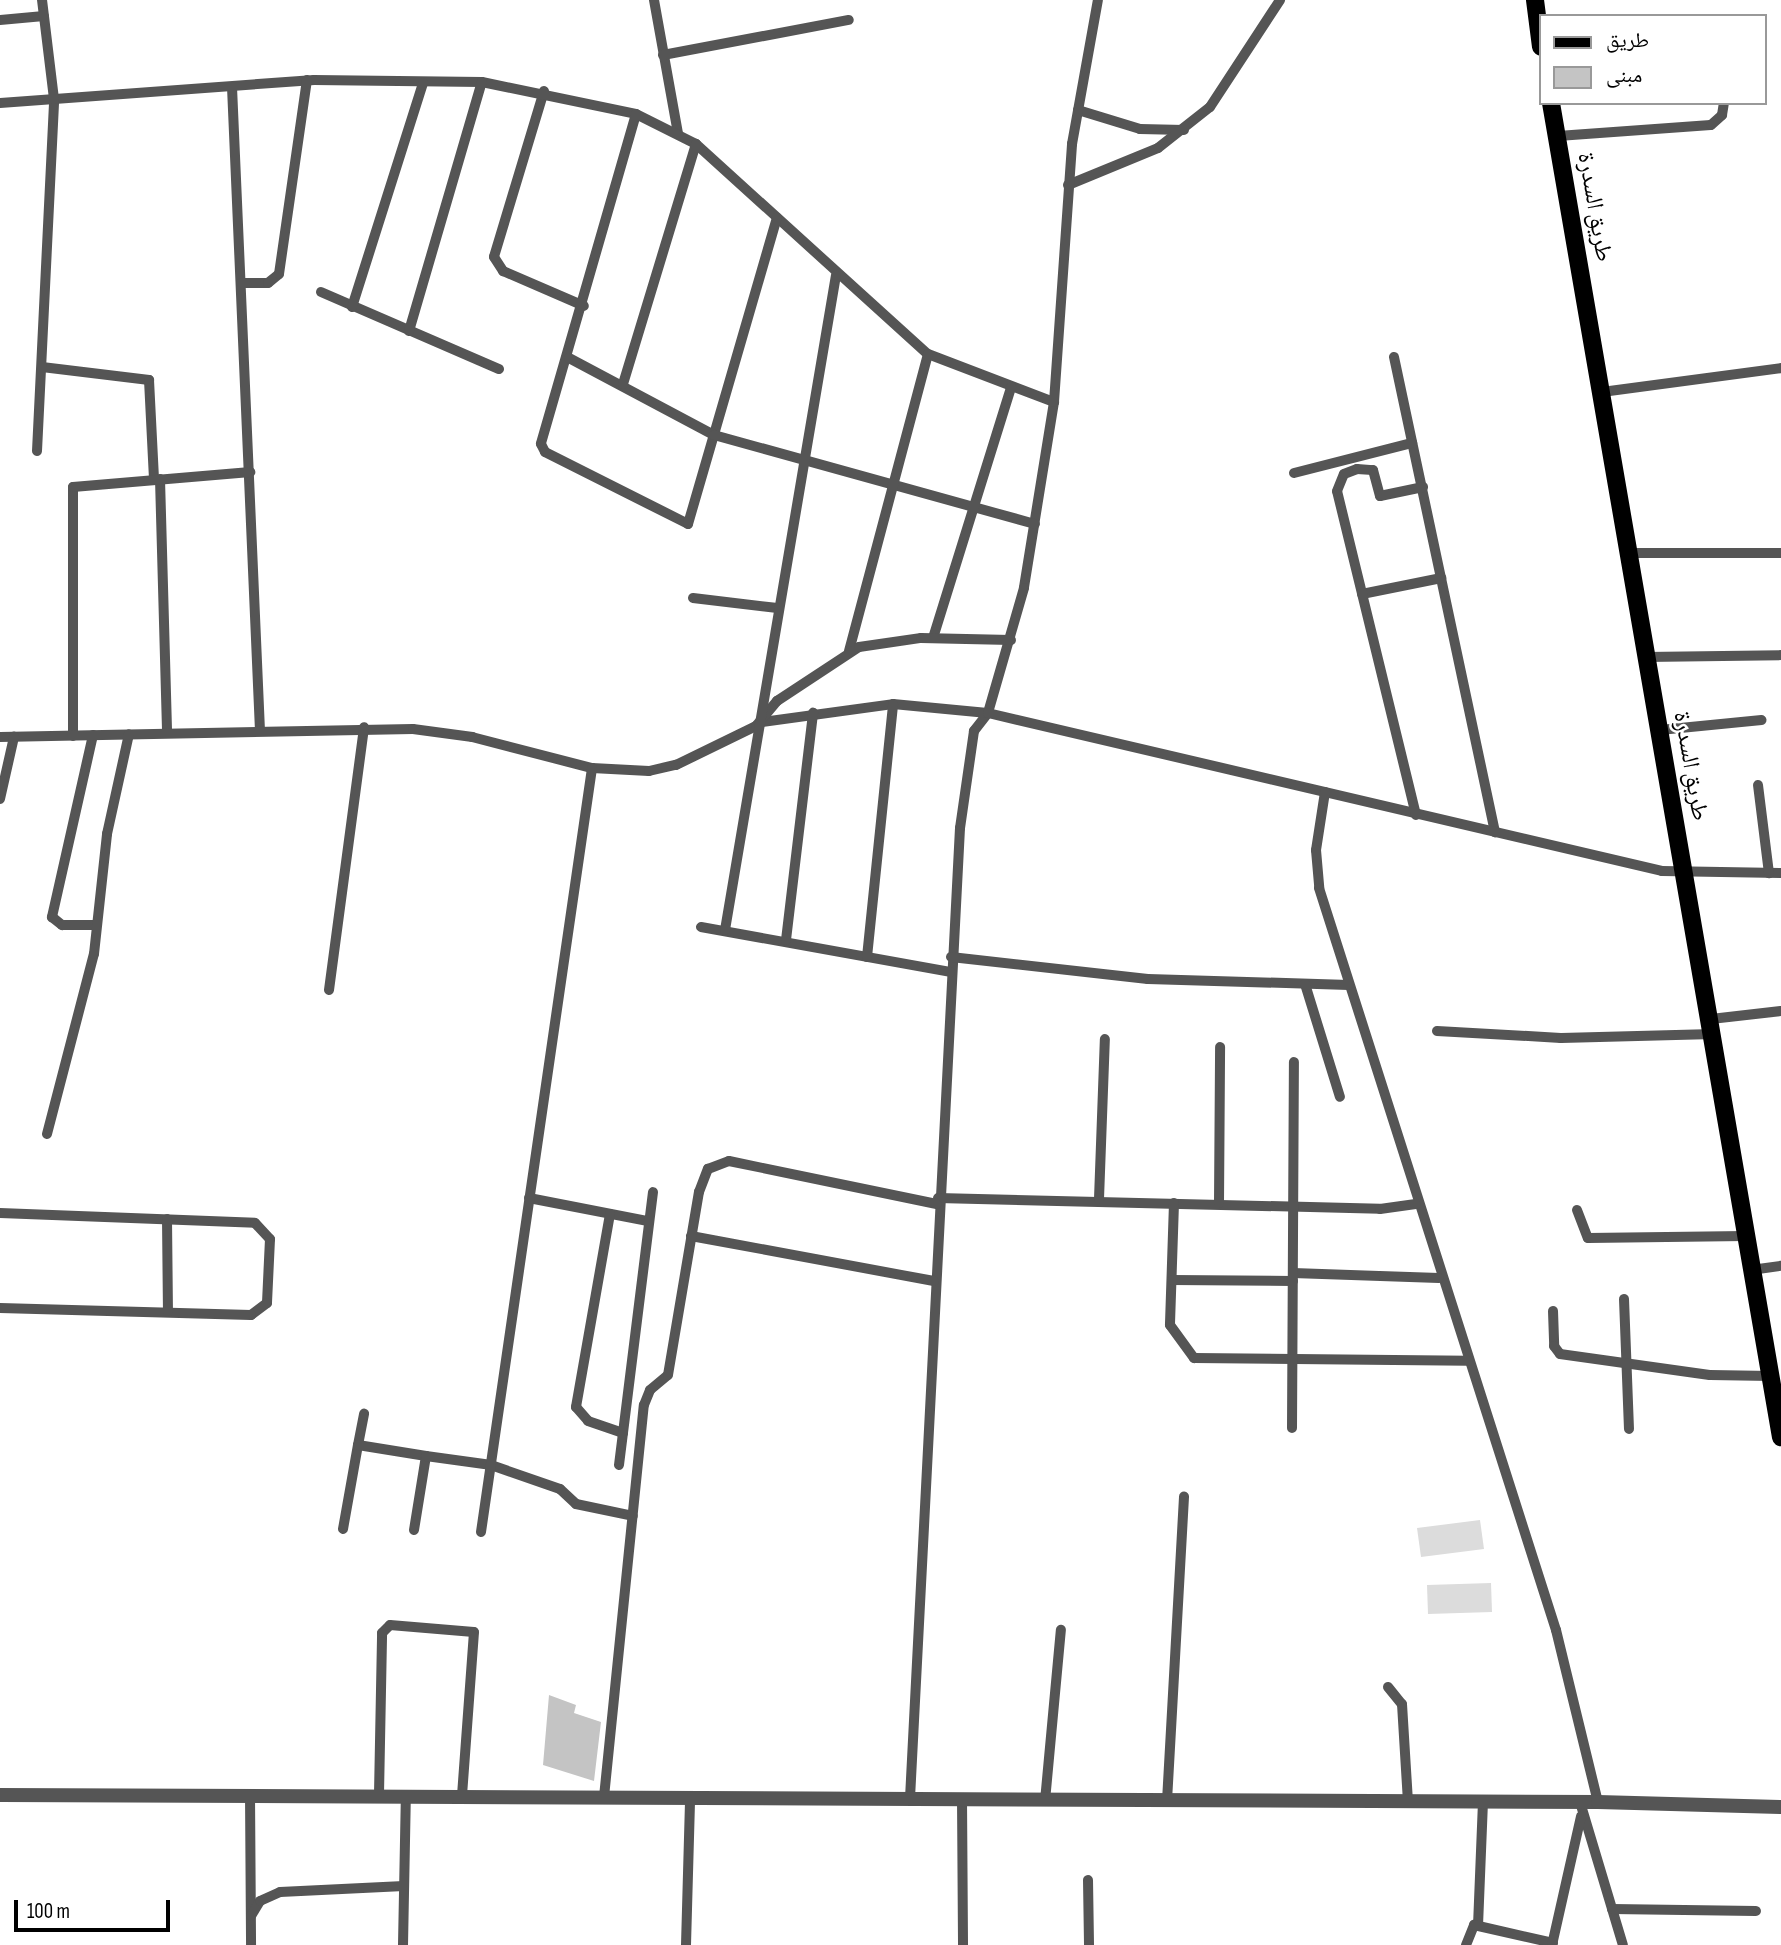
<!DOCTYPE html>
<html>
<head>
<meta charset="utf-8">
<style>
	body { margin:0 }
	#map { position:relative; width:1781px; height:1945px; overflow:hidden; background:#fff; font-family:"Sofia Sans Condensed","Noto Naskh Arabic",sans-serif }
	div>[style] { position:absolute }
	.green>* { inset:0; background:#dcdcdc }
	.building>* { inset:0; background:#c4c4c4 }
	.minor>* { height:10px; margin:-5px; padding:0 5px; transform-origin:5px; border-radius:5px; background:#555 }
	.tertiary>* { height:14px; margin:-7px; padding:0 7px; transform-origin:7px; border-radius:7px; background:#555 }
	.primary>* { height:18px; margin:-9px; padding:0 9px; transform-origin:9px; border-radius:9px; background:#000 }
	span { translate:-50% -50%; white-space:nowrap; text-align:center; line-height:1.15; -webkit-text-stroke:5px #fff; paint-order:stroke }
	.street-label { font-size:24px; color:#000 }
	.legend { position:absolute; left:1539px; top:14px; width:228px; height:91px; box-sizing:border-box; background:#fff; border:2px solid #999; margin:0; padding:9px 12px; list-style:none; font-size:21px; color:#000 }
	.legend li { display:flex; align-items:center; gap:14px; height:35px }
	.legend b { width:35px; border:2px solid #999 }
	.scale { position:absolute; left:14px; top:1900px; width:156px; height:32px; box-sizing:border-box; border:4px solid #000; border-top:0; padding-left:9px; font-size:21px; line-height:24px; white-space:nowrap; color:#000; -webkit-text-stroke:5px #fff; paint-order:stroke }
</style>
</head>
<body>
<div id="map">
	<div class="green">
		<div style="clip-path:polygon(1480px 1520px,1484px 1549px,1421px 1557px,1417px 1528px)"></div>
		<div style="clip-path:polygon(1491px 1583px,1492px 1612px,1428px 1614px,1427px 1585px)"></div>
	</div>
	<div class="building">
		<div style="clip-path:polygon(549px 1695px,576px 1705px,574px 1713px,601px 1722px,594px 1781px,543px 1765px)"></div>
	</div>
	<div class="minor">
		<div style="left:654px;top:0;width:136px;rotate:79.8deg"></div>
		<div style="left:0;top:20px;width:44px;rotate:-5.2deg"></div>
		<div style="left:663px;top:55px;width:189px;rotate:-10.7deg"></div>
		<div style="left:232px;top:87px;width:644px;rotate:87.51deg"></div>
		<div style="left:544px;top:91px;width:173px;rotate:106.8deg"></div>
		<div style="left:494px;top:257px;width:17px;rotate:57deg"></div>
		<div style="left:503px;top:271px;width:88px;rotate:23.4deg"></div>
		<div style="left:0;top:103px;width:315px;rotate:-4.2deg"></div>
		<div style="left:314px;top:80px;width:168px;rotate:0.7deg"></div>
		<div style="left:482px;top:82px;width:157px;rotate:11.7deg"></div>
		<div style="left:636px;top:114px;width:67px;rotate:26.6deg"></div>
		<div style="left:696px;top:144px;width:313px;rotate:42.2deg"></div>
		<div style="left:928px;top:354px;width:135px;rotate:20.9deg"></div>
		<div style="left:1054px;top:402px;width:188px;rotate:99.2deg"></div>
		<div style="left:1024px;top:588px;width:130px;rotate:106.1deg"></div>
		<div style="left:988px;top:713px;width:23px;rotate:128deg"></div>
		<div style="left:974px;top:731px;width:98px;rotate:98.2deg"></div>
		<div style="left:960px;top:828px;width:970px;rotate:92.95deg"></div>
		<div style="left:1078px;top:110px;width:65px;rotate:17deg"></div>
		<div style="left:1140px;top:129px;width:44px;rotate:1.3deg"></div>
		<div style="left:636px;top:114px;width:343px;rotate:106.1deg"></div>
		<div style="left:541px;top:444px;width:9px;rotate:63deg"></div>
		<div style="left:545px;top:452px;width:160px;rotate:26.7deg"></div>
		<div style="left:688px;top:524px;width:319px;rotate:-73.8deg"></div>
		<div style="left:1558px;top:136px;width:153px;rotate:-4.1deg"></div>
		<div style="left:1711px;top:125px;width:15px;rotate:-42deg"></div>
		<div style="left:1722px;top:115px;width:12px;rotate:-81deg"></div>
		<div style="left:1068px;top:185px;width:97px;rotate:-22.3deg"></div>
		<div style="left:1158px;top:148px;width:66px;rotate:-38.3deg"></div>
		<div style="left:1210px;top:107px;width:128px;rotate:-56.8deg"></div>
		<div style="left:241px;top:283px;width:27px"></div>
		<div style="left:268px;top:283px;width:14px;rotate:-39deg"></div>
		<div style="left:279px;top:274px;width:196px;rotate:-81.8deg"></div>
		<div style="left:321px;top:292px;width:194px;rotate:23.4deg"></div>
		<div style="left:352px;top:307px;width:235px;rotate:-72.4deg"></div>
		<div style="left:409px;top:331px;width:259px;rotate:-73.7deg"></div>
		<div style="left:1394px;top:357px;width:486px;rotate:78deg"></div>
		<div style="left:569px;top:358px;width:164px;rotate:28deg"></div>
		<div style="left:714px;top:435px;width:333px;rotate:15.5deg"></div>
		<div style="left:42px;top:367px;width:108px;rotate:6.9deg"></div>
		<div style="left:149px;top:380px;width:99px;rotate:87.1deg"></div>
		<div style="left:623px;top:384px;width:251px;rotate:-73.1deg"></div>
		<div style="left:1602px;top:392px;width:181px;rotate:-7.6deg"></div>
		<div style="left:1054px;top:402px;width:259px;rotate:-86deg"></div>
		<div style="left:1072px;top:144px;width:146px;rotate:-79.8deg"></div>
		<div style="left:37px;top:451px;width:352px;rotate:-87.2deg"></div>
		<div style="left:54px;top:99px;width:100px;rotate:-96.9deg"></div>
		<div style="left:1294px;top:473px;width:122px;rotate:-14.3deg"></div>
		<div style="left:160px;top:479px;width:254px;rotate:88.4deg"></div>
		<div style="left:1626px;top:553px;width:155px"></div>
		<div style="left:1362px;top:594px;width:81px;rotate:-11.4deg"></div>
		<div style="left:693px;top:598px;width:85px;rotate:6.8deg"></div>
		<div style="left:933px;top:638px;width:263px;rotate:-72.7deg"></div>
		<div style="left:849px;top:651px;width:307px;rotate:-75.1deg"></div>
		<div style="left:1646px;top:657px;width:135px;rotate:-0.8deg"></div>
		<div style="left:762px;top:722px;width:132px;rotate:-7.8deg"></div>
		<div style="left:893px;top:704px;width:95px;rotate:5.4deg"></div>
		<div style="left:988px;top:713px;width:692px;rotate:13.19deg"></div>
		<div style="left:1662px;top:871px;width:119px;rotate:1deg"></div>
		<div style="left:1660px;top:730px;width:102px;rotate:-5.6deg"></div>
		<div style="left:93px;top:735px;width:187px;rotate:102.7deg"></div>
		<div style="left:52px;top:917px;width:13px;rotate:39deg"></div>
		<div style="left:62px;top:925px;width:34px"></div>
		<div style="left:73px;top:736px;width:249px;rotate:-90deg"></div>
		<div style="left:73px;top:487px;width:178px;rotate:-4.8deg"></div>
		<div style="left:0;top:737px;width:413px;rotate:-1.1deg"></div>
		<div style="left:413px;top:729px;width:60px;rotate:7.7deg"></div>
		<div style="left:472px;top:737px;width:124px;rotate:14.5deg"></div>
		<div style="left:592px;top:768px;width:57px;rotate:3deg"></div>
		<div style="left:649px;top:771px;width:28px;rotate:-13deg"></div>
		<div style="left:676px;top:765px;width:89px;rotate:-26deg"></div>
		<div style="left:756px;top:726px;width:33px;rotate:-50deg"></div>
		<div style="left:777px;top:701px;width:98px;rotate:-33.4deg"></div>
		<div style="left:859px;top:647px;width:63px;rotate:-8.3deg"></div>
		<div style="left:921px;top:638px;width:90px;rotate:1.3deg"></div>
		<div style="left:1758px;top:785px;width:89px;rotate:82.9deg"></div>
		<div style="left:1325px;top:792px;width:59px;rotate:98.8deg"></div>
		<div style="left:1316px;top:850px;width:38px;rotate:85deg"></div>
		<div style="left:1319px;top:888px;width:779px;rotate:72.29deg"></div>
		<div style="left:1556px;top:1630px;width:177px;rotate:76.3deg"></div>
		<div style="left:0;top:799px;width:64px;rotate:-77.3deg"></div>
		<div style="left:1416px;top:815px;width:333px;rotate:-103.7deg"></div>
		<div style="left:1337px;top:491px;width:18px;rotate:-68deg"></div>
		<div style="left:1344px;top:474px;width:14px;rotate:-21deg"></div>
		<div style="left:1357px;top:469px;width:16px;rotate:4deg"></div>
		<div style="left:1373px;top:470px;width:27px;rotate:75deg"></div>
		<div style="left:1380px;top:496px;width:44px;rotate:-11.8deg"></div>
		<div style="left:701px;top:927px;width:253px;rotate:10.2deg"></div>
		<div style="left:725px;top:930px;width:664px;rotate:-80.38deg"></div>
		<div style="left:786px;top:940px;width:229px;rotate:-83.2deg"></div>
		<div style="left:867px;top:957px;width:254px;rotate:-84.1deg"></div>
		<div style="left:951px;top:957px;width:198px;rotate:6.4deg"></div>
		<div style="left:1148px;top:979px;width:201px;rotate:1.7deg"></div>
		<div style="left:1305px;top:984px;width:118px;rotate:72.8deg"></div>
		<div style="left:329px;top:990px;width:265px;rotate:-82.4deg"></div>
		<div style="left:1711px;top:1019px;width:70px;rotate:-6.5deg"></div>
		<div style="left:1437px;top:1031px;width:124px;rotate:3.2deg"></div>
		<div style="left:1561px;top:1038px;width:153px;rotate:-1.5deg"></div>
		<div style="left:47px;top:1134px;width:186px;rotate:-75.4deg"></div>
		<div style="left:94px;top:954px;width:121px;rotate:-83.8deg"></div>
		<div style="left:107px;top:834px;width:102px;rotate:-77.6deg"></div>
		<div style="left:529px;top:1198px;width:120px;rotate:11deg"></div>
		<div style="left:938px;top:1198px;width:442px;rotate:1.4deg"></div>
		<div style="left:1380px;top:1209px;width:36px;rotate:-8deg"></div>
		<div style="left:1099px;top:1199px;width:160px;rotate:-87.9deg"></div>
		<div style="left:1174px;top:1203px;width:122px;rotate:91.9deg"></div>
		<div style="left:1170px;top:1325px;width:41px;rotate:54deg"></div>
		<div style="left:1194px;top:1358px;width:274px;rotate:0.6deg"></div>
		<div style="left:1219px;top:1203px;width:156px;rotate:-89.6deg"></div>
		<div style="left:1577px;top:1210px;width:30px;rotate:69deg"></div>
		<div style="left:1588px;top:1238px;width:157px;rotate:-0.7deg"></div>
		<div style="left:0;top:1213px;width:255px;rotate:2.2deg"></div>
		<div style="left:255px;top:1223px;width:22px;rotate:47deg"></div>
		<div style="left:270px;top:1239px;width:64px;rotate:92.7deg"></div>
		<div style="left:267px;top:1303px;width:20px;rotate:143deg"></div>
		<div style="left:251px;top:1315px;width:251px;rotate:-178.4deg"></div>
		<div style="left:610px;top:1214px;width:196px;rotate:100deg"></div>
		<div style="left:576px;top:1407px;width:18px;rotate:49deg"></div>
		<div style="left:588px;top:1421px;width:37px;rotate:19deg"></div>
		<div style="left:167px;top:1219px;width:93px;rotate:89.4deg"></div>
		<div style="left:691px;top:1236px;width:247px;rotate:10.5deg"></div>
		<div style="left:1751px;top:1270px;width:30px;rotate:-8deg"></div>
		<div style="left:1293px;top:1273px;width:146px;rotate:2deg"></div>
		<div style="left:1172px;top:1280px;width:121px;rotate:0.5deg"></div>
		<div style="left:1624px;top:1299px;width:130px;rotate:87.8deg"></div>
		<div style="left:1553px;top:1311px;width:35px;rotate:88deg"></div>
		<div style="left:1554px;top:1346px;width:10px;rotate:53deg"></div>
		<div style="left:1560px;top:1354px;width:151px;rotate:8deg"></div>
		<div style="left:1710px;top:1375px;width:61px;rotate:0.9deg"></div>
		<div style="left:1292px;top:1428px;width:366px;rotate:-89.7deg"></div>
		<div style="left:358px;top:1445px;width:32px;rotate:-79deg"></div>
		<div style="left:619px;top:1465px;width:275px;rotate:-82.9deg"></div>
		<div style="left:343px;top:1529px;width:85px;rotate:-79.9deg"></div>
		<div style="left:358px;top:1445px;width:69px;rotate:9.2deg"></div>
		<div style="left:414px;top:1530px;width:75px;rotate:-80.8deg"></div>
		<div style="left:426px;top:1456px;width:66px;rotate:7.9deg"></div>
		<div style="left:491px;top:1465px;width:73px;rotate:19.2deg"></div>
		<div style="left:560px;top:1489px;width:22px;rotate:43deg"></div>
		<div style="left:576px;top:1504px;width:58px;rotate:11.9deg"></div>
		<div style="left:481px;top:1532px;width:772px;rotate:-81.73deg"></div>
		<div style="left:1388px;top:1687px;width:22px;rotate:51deg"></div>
		<div style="left:1402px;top:1704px;width:98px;rotate:86.5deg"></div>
		<div style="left:250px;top:1794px;width:151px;rotate:89.6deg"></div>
		<div style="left:379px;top:1794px;width:161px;rotate:-88.9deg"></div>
		<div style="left:382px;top:1633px;width:11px;rotate:-45deg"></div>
		<div style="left:390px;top:1625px;width:84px;rotate:4.8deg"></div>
		<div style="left:474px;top:1632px;width:163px;rotate:94.2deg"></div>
		<div style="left:604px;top:1797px;width:394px;rotate:-84.2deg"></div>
		<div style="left:644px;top:1405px;width:16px;rotate:-68deg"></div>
		<div style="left:650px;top:1390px;width:23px;rotate:-40deg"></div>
		<div style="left:668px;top:1375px;width:186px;rotate:-80.4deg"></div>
		<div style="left:699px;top:1192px;width:25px;rotate:-69deg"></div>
		<div style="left:708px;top:1169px;width:22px;rotate:-21deg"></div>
		<div style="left:729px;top:1161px;width:212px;rotate:11.7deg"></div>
		<div style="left:962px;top:1799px;width:146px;rotate:89.6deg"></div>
		<div style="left:1045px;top:1801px;width:172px;rotate:-84.7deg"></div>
		<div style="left:1167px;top:1801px;width:305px;rotate:-86.8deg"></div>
		<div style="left:1580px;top:1802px;width:149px;rotate:73.3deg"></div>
		<div style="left:1088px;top:1880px;width:65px;rotate:89.1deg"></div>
		<div style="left:1612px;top:1909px;width:144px;rotate:0.8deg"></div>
		<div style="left:251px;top:1916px;width:17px;rotate:-59deg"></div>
		<div style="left:260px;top:1901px;width:22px;rotate:-24deg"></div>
		<div style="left:280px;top:1892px;width:124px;rotate:-2.8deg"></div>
		<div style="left:1478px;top:1926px;width:124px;rotate:-87.7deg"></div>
		<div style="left:403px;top:1945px;width:150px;rotate:-88.9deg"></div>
		<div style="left:686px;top:1945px;width:147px;rotate:-88.4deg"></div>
		<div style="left:1466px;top:1945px;width:22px;rotate:-68deg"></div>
		<div style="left:1474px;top:1925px;width:81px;rotate:12.8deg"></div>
		<div style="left:1552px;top:1945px;width:132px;rotate:-77.3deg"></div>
	</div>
	<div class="tertiary">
		<div style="left:0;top:1795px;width:1598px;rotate:0.25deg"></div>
		<div style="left:1598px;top:1802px;width:183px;rotate:1.6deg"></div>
	</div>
	<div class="primary">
		<div style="left:1535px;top:0;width:47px;rotate:82.7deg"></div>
		<div style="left:1551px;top:103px;width:1354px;rotate:80.22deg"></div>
	</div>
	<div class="street-label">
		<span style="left:1595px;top:207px;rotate:80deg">طريق السدرة</span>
		<span style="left:1691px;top:766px;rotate:80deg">طريق السدرة</span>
	</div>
	<ul class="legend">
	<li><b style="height:9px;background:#000"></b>طريق</li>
	<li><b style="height:19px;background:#c4c4c4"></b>مبنى</li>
	</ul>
	<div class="scale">100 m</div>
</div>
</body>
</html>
